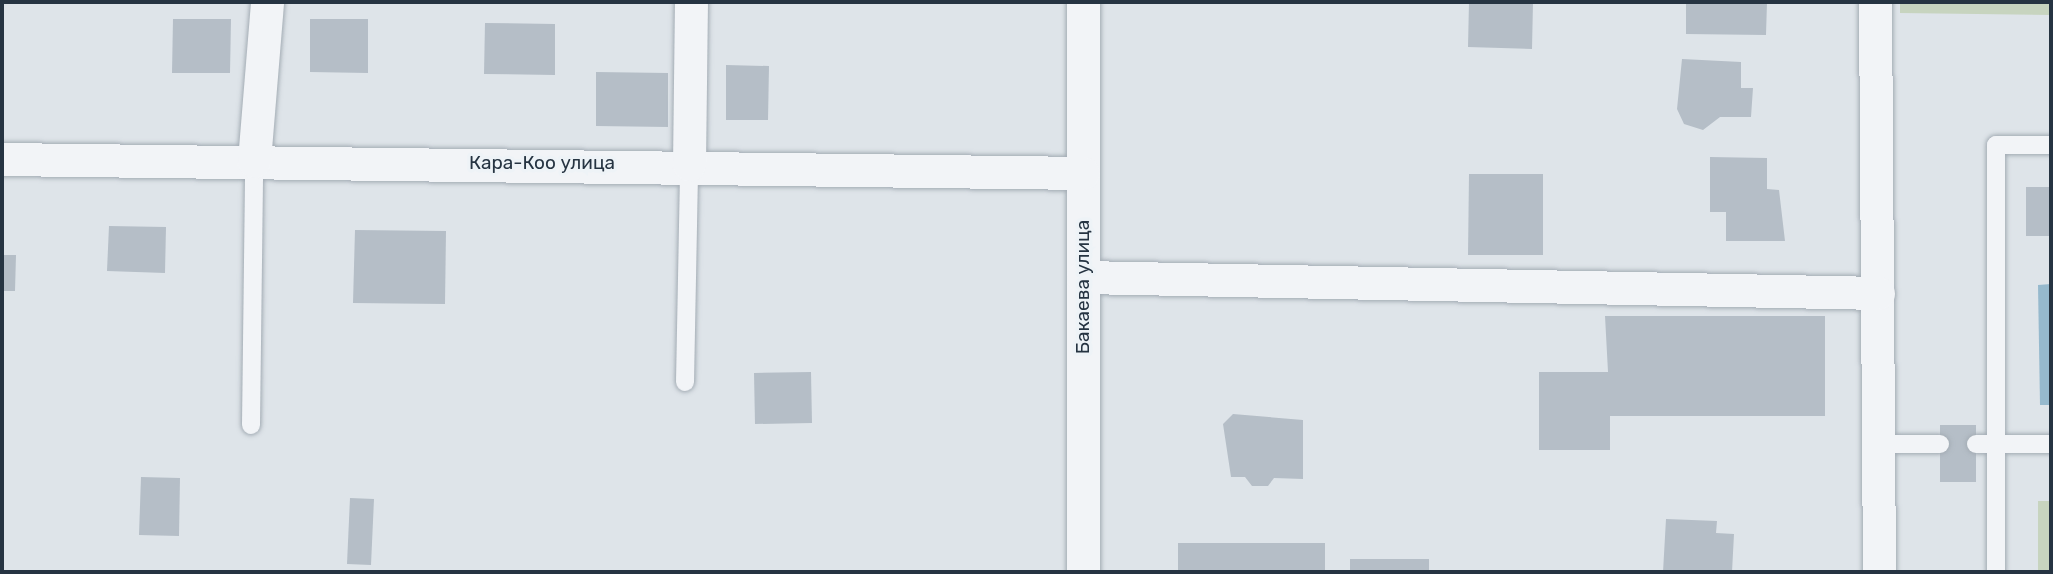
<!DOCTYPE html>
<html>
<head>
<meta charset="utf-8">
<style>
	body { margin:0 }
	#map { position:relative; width:2053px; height:574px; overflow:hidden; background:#dee4e9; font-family:Rubik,sans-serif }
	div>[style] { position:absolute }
	.green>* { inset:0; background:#c7d4bf }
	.water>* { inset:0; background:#96b9cd }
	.building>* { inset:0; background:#b5bec7 }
	.roads { filter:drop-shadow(0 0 2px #a3acb4) drop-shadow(0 0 2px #a3acb4) }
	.service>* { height:18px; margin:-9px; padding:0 9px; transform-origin:9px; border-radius:9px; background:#f2f4f7 }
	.minor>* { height:33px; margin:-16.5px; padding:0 16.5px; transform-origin:16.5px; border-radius:16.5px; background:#f2f4f7 }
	span { translate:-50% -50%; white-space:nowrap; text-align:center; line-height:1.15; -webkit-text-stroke:7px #eef3f7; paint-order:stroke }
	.street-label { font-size:19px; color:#263442 }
	.frame { position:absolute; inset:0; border:4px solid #263442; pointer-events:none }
</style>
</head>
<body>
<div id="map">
	<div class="green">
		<div style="clip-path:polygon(1900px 2px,2051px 2px,2051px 15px,1900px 13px)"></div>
		<div style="clip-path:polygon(2038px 501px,2051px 501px,2051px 572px,2038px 572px)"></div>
	</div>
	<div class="water">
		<div style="clip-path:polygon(2051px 284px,2051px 405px,2040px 405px,2038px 285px)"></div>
	</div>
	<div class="building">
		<div style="clip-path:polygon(1469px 2px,1533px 2px,1532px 49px,1468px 47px)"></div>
		<div style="clip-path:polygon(1686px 2px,1767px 2px,1766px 35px,1686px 34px)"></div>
		<div style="clip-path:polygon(173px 19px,231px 19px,230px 73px,172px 73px)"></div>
		<div style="clip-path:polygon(310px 19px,368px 19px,368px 73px,310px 72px)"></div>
		<div style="clip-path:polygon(485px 23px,555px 24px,555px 75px,484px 74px)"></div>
		<div style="clip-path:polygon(1682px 59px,1741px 62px,1741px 88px,1753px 88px,1751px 117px,1720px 117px,1703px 130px,1684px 124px,1677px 109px)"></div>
		<div style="clip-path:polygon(726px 65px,769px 66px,768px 120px,726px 120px)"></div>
		<div style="clip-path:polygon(596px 72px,668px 73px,668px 127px,596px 126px)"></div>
		<div style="clip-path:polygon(1710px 157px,1767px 158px,1767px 189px,1779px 190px,1785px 241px,1726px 241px,1726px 212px,1710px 212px)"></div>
		<div style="clip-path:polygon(1469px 174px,1543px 174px,1543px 255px,1468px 255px)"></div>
		<div style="clip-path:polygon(2026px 187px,2051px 187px,2051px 236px,2026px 236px)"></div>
		<div style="clip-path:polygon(109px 226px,166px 227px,165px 273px,107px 271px)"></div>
		<div style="clip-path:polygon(355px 230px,446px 231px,445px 304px,353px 303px)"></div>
		<div style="clip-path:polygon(2px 255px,16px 255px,15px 291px,2px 291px)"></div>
		<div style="clip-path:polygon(1605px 316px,1825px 316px,1825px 416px,1610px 416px,1610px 450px,1539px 450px,1539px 372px,1608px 372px)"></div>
		<div style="clip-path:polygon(811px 372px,812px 423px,755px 424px,754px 373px)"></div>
		<div style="clip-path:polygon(1233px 414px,1303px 420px,1303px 479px,1274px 478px,1268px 486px,1252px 486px,1245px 477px,1231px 477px,1223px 424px)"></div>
		<div style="clip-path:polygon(1940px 425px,1976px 425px,1976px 482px,1940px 482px)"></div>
		<div style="clip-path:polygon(141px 477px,180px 478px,179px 536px,139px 535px)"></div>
		<div style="clip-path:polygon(350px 498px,374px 499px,371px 565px,347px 564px)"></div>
		<div style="clip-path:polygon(1666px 519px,1717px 521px,1716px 533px,1734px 534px,1732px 572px,1663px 572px)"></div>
		<div style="clip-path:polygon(1178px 543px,1325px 543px,1325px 572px,1178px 572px)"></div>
		<div style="clip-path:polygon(1350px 559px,1429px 559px,1429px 572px,1350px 572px)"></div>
	</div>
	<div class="roads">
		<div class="service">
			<div style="left:685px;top:382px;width:218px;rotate:-88.9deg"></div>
			<div style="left:251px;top:425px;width:264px;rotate:-89.3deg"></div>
			<div style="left:1879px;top:444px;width:61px"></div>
			<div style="left:1976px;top:444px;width:75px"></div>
			<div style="left:1996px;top:572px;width:427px;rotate:-90deg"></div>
			<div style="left:1996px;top:145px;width:55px"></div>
		</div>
		<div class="minor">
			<div style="left:1083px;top:2px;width:570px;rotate:90deg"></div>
			<div style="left:1875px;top:2px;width:570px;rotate:89.6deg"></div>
			<div style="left:2px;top:159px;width:1081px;rotate:0.74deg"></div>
			<div style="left:254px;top:161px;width:160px;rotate:-85.3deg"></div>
			<div style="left:689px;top:164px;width:162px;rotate:-89.3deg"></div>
			<div style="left:1083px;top:277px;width:795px;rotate:1.15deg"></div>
		</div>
	</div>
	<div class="street-label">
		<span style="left:542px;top:163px">Кара-Коо улица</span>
		<span style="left:1083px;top:287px;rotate:-90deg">Бакаева улица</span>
	</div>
	<div class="frame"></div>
</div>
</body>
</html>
